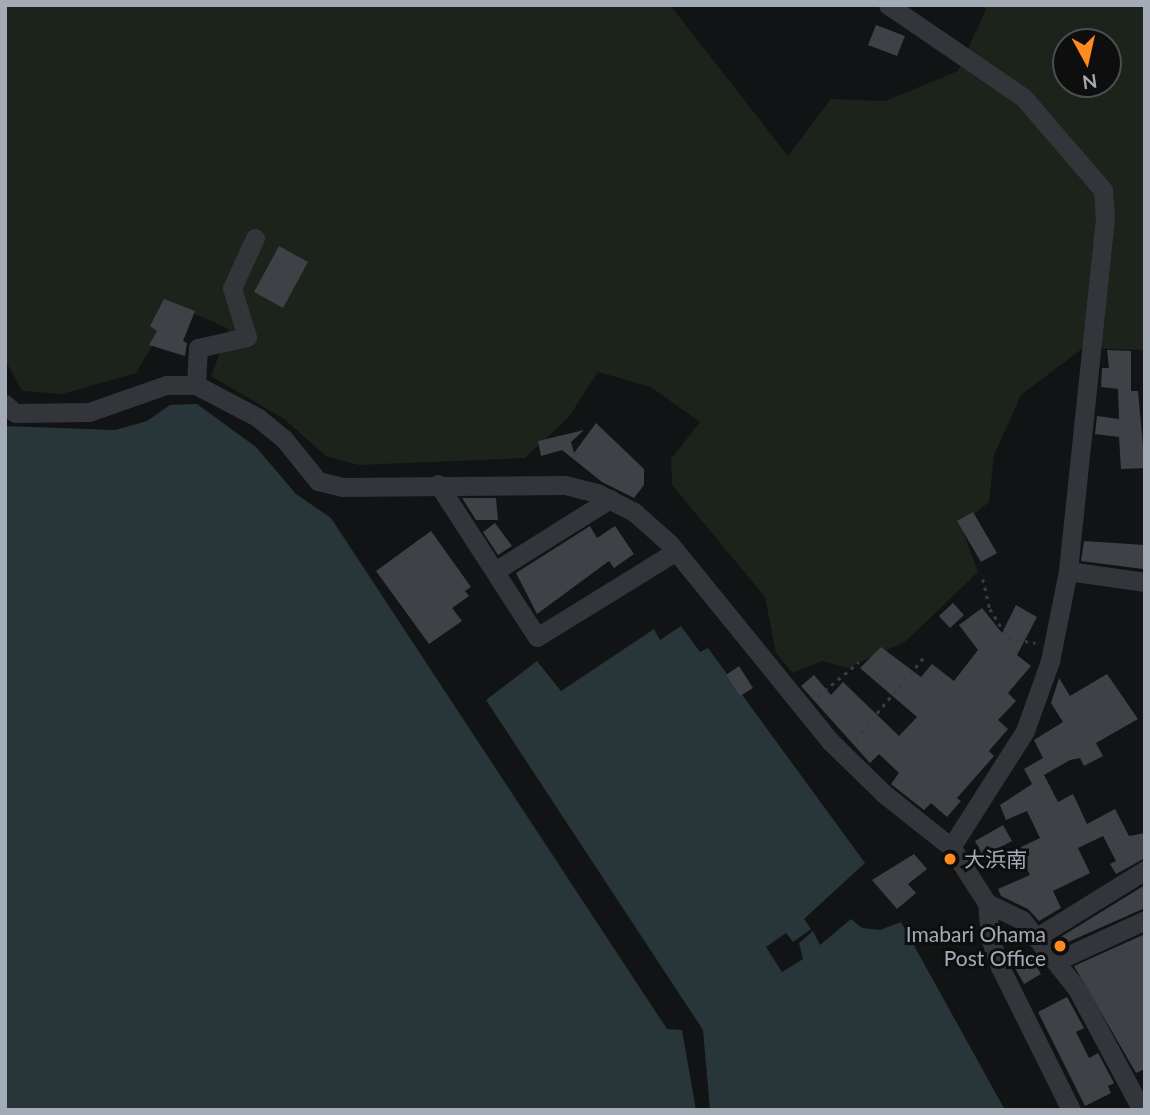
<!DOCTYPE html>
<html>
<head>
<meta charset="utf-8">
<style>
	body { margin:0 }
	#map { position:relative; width:1150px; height:1115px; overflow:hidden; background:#121314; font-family:Lato,"Noto Sans JP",sans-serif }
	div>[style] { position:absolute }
	.green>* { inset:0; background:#1b231a }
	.water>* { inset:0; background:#283539 }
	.building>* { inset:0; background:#3e4145 }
	.path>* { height:2.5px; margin-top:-1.25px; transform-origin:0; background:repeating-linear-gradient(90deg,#393d41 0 3.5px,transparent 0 8.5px) }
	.minor>* { height:19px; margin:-9.5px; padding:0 9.5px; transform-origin:9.5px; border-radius:9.5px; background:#33353a }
	.dots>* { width:19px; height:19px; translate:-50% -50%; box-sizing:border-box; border:4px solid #0e0e0f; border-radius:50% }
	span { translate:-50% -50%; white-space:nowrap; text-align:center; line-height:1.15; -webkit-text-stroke:6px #0e0e0f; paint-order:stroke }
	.poi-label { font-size:21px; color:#a3acb6 }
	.left { translate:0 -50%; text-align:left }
	.right { translate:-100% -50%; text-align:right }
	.frame { position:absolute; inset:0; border:7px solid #a3acb6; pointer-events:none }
	.north { position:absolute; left:1052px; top:28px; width:70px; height:70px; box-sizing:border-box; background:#0e0e0f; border:2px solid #4a4d52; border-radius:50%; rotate:172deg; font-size:19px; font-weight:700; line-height:28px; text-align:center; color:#a3acb6 }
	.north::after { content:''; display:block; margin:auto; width:24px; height:32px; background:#ff8b20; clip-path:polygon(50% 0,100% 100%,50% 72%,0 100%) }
</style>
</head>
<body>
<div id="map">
	<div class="green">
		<div style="clip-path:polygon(evenodd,5px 5px,670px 5px,788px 156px,831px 99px,885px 101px,958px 71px,986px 9px,983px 5px,1145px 5px,1145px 350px,1083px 348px,1021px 395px,994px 455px,989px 502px,961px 525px,978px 572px,906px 641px,848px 668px,822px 661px,793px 673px,776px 653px,765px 597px,672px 485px,671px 459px,700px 422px,651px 387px,598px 372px,568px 418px,525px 458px,359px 465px,326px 456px,284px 419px,211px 376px,229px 329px,176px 306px,136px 373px,62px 394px,22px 391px,5px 360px,5px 5px,1066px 42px,1108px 42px,1108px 84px,1066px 84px,1066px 42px)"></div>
	</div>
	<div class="water">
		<div style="clip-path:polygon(197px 404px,256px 447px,296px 494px,331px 518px,667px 1029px,682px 1030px,696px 1110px,5px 1110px,5px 426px,115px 430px,147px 421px,170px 405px)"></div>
		<div style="clip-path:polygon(681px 626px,700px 652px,708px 648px,865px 863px,804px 919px,811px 929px,793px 942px,786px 933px,766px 947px,782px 972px,803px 959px,799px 943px,813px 931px,820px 945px,851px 919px,862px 928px,880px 930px,901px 922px,1005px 1110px,710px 1110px,703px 1030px,486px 700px,537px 661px,561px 691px,654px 629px,660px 640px)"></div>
	</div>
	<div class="building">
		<div style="clip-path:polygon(876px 25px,905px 36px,897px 56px,868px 45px)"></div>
		<div style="clip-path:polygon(279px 246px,308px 262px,283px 308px,254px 292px)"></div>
		<div style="clip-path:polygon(164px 299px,195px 311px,183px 341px,187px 343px,185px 356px,149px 345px,157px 331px,150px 326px)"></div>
		<div style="clip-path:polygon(1107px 350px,1131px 351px,1131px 391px,1138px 391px,1145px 468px,1121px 469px,1119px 437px,1095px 434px,1097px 416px,1119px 419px,1118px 389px,1101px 387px,1102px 368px,1109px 368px)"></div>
		<div style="clip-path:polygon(596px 423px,644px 469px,644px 485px,634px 498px,602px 482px,562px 450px,541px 456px,538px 441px,584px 430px,571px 442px,574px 453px)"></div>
		<div style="clip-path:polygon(462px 498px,496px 498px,498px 520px,476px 520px)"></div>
		<div style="clip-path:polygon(973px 512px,997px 553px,981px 562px,957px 521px)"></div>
		<div style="clip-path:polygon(495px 523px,512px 546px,498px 555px,483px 532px)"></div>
		<div style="clip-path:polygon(590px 526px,597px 538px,615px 526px,634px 554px,614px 568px,609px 561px,537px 614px,516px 573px)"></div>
		<div style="clip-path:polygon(431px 531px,471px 587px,465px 591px,469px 596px,452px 608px,462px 621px,429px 644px,376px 571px)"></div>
		<div style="clip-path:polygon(1084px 541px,1145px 545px,1143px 569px,1081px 561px)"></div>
		<div style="clip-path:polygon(953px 603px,964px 615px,950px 628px,939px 616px)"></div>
		<div style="clip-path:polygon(1016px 605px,1037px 617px,1017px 655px,1031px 666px,1008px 693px,1016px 701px,998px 720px,1008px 729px,989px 751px,994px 756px,957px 798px,961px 801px,947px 817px,931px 803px,924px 810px,891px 784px,899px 773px,879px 754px,870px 763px,801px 686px,814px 675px,831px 695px,843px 682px,899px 736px,917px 717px,860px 668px,881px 647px,921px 677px,932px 664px,954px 681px,978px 650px,959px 625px,982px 608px,1002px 633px)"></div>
		<div style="clip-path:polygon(739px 666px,753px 688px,740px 696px,726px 675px)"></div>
		<div style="clip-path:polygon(1107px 674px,1138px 719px,1096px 743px,1103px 756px,1084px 766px,1080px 758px,1070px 760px,1044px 775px,1058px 802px,1073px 794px,1087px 824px,1115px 809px,1129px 836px,1145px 833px,1145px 858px,1116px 874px,1110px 864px,1116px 861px,1103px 836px,1078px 848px,1090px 873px,1053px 891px,1061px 908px,1039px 921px,1028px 909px,1001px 896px,998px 889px,1030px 875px,1017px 849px,1040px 838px,1027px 811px,1006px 820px,1000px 805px,1032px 784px,1024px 769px,1043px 758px,1034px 740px,1063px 722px,1051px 703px,1059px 678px,1070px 696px)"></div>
		<div style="clip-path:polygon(1003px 825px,1012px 841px,983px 856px,975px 841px)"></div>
		<div style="clip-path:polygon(914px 854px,927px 869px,908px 884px,916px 893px,897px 909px,872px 880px)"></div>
		<div style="clip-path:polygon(1145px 885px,1145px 908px,1059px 946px,1054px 941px)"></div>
		<div style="clip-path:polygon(1145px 934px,1145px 1069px,1136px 1073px,1074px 966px)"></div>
		<div style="clip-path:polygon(1032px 959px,1041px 974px,1024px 984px,1015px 968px)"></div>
		<div style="clip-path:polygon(1067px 997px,1084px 1028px,1076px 1032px,1089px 1058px,1098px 1053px,1114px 1083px,1108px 1086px,1111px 1093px,1085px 1106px,1038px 1012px)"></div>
	</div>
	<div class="path">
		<div style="left:983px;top:579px;width:31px;rotate:77deg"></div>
		<div style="left:990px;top:609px;width:34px;rotate:58deg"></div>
		<div style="left:1008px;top:638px;width:28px;rotate:10deg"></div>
		<div style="left:818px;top:696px;width:53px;rotate:-39.7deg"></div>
		<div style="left:855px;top:739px;width:109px;rotate:-49.9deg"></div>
	</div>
	<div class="minor">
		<div style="left:888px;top:5px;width:163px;rotate:34.3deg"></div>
		<div style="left:1023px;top:97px;width:123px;rotate:49.3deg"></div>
		<div style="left:1103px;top:190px;width:28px;rotate:86deg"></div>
		<div style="left:1105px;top:218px;width:355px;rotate:96deg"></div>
		<div style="left:1068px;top:571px;width:92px;rotate:101.3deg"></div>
		<div style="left:1050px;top:661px;width:74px;rotate:109.7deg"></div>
		<div style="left:1025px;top:731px;width:138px;rotate:122.5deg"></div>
		<div style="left:196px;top:385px;width:37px;rotate:-87deg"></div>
		<div style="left:198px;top:348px;width:50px;rotate:-12.7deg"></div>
		<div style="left:247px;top:337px;width:51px;rotate:-107deg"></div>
		<div style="left:232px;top:288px;width:55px;rotate:-65.3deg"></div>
		<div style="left:5px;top:404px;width:13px;rotate:42deg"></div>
		<div style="left:15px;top:413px;width:74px;rotate:-0.8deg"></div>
		<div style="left:89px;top:412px;width:82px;rotate:-19.3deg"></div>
		<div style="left:166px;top:385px;width:30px"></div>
		<div style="left:196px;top:385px;width:69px;rotate:27.7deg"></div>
		<div style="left:257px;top:417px;width:35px;rotate:39deg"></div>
		<div style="left:284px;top:439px;width:54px;rotate:51deg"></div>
		<div style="left:318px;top:481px;width:25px;rotate:14deg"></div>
		<div style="left:342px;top:487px;width:223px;rotate:-0.5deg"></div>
		<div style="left:565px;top:485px;width:33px;rotate:14deg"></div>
		<div style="left:597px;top:493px;width:42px;rotate:27.2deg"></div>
		<div style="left:634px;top:512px;width:48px;rotate:41.6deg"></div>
		<div style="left:670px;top:544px;width:255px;rotate:50.9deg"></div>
		<div style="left:831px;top:742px;width:73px;rotate:44.4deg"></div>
		<div style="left:883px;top:793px;width:87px;rotate:38.5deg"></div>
		<div style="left:951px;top:847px;width:67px;rotate:57.3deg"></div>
		<div style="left:987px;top:903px;width:35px;rotate:85deg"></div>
		<div style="left:990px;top:938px;width:31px;rotate:71deg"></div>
		<div style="left:1000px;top:967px;width:160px;rotate:63.6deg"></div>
		<div style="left:438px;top:484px;width:182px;rotate:57.1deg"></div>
		<div style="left:537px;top:637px;width:163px;rotate:-31.7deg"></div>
		<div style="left:495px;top:571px;width:136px;rotate:-32.1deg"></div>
		<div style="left:1068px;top:571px;width:78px;rotate:8.1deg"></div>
		<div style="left:987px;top:903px;width:39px;rotate:26deg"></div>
		<div style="left:1022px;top:920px;width:88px;rotate:51.4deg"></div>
		<div style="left:1077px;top:989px;width:137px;rotate:61.8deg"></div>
		<div style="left:1037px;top:937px;width:127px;rotate:-31.8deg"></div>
		<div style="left:1056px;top:961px;width:98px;rotate:-24.7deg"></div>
	</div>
	<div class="dots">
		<div style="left:950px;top:859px;background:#ff8b20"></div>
		<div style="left:1060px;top:946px;background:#ff8b20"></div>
	</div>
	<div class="poi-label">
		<span class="left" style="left:964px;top:859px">大浜南</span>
		<span class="right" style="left:1046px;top:946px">Imabari Ohama<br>Post Office</span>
	</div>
	<div class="frame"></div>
	<div class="north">N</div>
</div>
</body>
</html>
